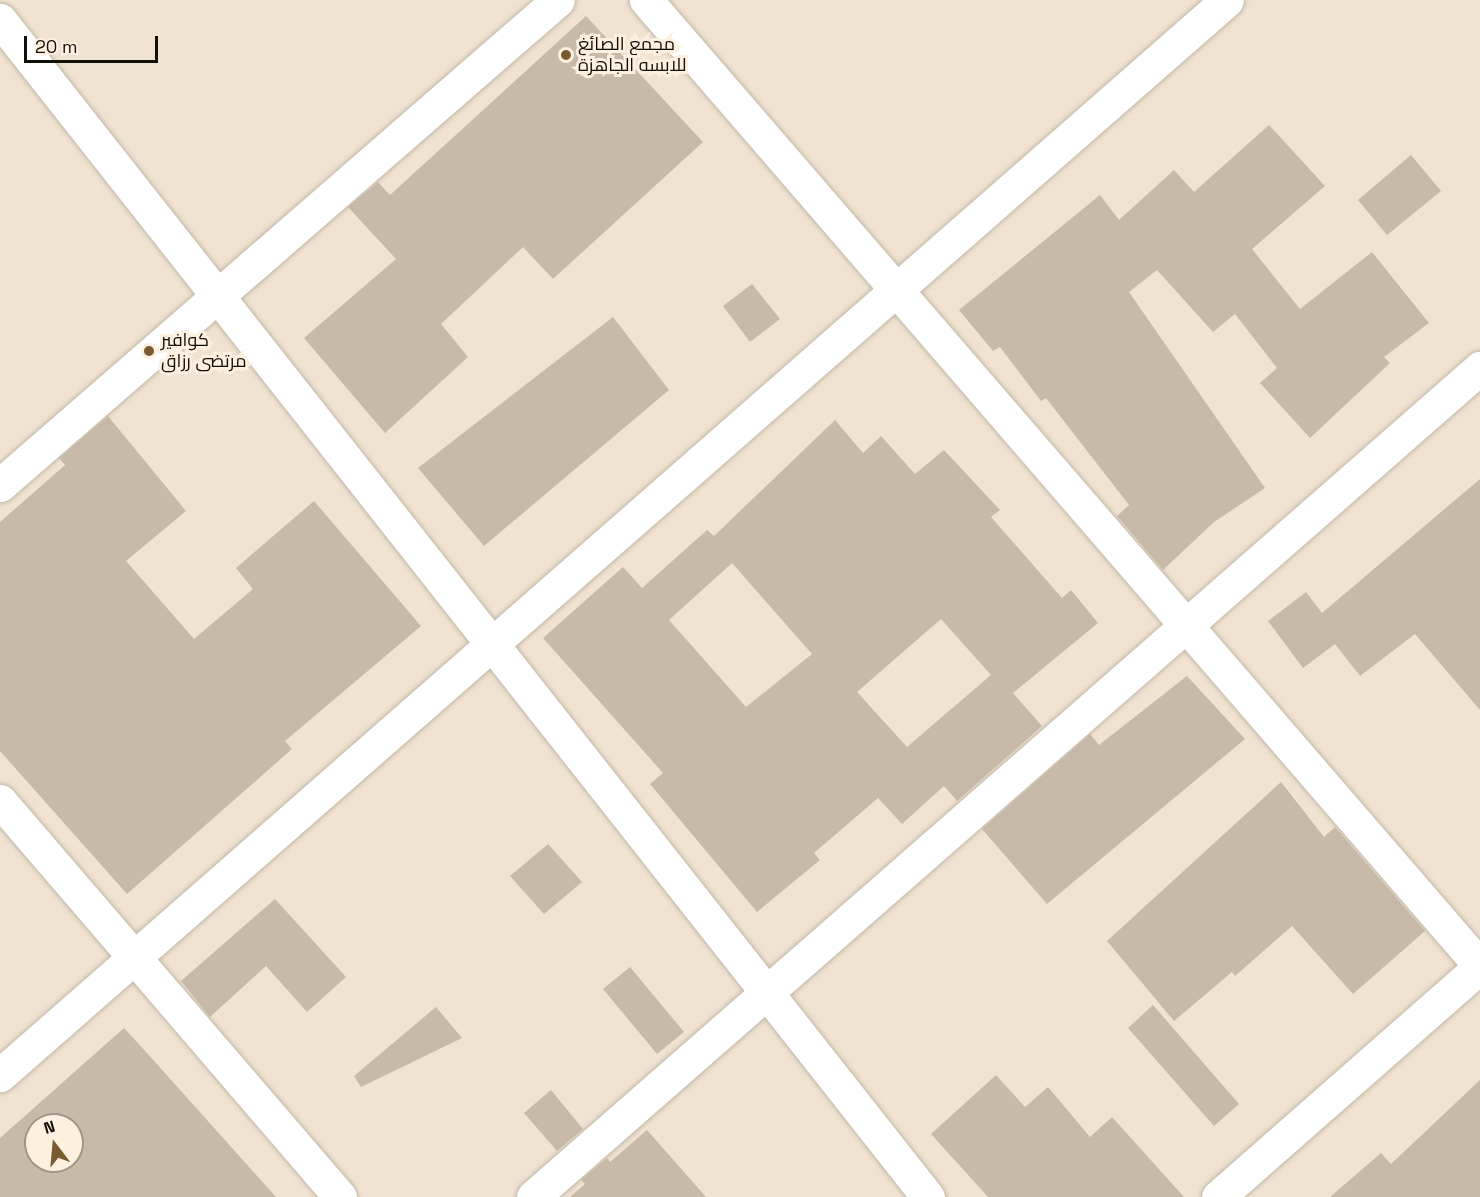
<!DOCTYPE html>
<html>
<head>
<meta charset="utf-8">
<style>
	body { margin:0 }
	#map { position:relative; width:1480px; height:1197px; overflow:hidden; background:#f0e3d2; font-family:"Space Grotesk",Cairo,sans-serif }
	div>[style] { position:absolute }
	.building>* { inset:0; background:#c7baa9 }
	.roads { filter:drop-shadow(0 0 2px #c3b7a6) drop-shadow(0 0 2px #c3b7a6) }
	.street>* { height:33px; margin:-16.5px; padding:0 16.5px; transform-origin:16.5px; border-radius:16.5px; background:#fff }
	.dots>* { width:16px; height:16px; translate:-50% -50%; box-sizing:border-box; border:3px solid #fdf0df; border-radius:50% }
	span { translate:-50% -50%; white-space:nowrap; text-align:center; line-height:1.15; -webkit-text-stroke:6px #fdf0df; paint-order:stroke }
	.poi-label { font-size:18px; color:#120e08 }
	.left { translate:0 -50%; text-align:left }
	.north { position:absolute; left:24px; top:1113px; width:60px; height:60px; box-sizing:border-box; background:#fdf0df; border:2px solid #9f9689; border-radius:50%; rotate:344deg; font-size:16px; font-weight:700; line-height:24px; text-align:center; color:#120e08 }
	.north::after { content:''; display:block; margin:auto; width:21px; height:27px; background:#795b2f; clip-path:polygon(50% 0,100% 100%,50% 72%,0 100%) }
	.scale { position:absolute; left:24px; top:36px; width:134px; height:27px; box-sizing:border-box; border:3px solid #120e08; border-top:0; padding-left:8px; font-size:18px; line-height:21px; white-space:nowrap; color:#120e08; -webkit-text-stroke:4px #fdf0df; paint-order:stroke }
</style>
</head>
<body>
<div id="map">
	<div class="building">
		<div style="clip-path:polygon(586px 16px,703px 142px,553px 279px,523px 247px,441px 324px,468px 357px,385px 433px,304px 338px,396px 259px,348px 207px,378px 182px,390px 195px)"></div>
		<div style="clip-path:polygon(1269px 125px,1325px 186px,1252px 249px,1300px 309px,1372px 252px,1429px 323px,1384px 357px,1390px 363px,1310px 438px,1260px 383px,1277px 368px,1235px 314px,1213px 332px,1157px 270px,1129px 292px,1265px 488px,1214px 522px,1163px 570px,1117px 516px,1129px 505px,1046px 398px,1041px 401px,1000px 347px,993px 351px,959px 310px,1100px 195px,1119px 220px,1174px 170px,1194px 192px)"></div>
		<div style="clip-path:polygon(1411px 155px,1441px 191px,1387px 235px,1358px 200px)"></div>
		<div style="clip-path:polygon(752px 284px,780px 319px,750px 342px,723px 306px)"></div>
		<div style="clip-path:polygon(613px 317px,669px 390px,484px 546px,418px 468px)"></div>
		<div style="clip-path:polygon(108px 416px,186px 511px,126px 561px,194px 639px,253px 589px,236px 568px,314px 501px,421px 626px,285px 741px,292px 749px,127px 894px,0 751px,0 522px,65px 465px,59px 458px)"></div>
		<div style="clip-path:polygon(evenodd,835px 420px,863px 453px,881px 436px,915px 474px,944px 450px,1000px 510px,991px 517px,1062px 598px,1071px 590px,1098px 623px,1013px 693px,1042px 726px,957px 801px,944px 786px,902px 824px,878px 798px,814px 853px,820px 860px,757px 912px,650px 784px,663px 773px,543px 638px,623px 567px,642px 588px,707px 530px,714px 536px,835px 420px,732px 563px,812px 654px,746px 707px,669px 620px,732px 563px,835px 420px,941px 619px,991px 675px,907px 747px,857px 692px,941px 619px)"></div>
		<div style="clip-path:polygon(1480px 479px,1480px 710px,1415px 634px,1360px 676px,1335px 644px,1303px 668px,1268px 621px,1306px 592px,1322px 613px)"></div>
		<div style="clip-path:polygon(1187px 676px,1245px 739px,1047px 904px,982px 829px,1090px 734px,1099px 745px)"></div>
		<div style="clip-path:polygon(1281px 782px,1324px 837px,1335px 827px,1425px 931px,1353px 994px,1292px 926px,1235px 976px,1232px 972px,1174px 1021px,1107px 941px)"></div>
		<div style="clip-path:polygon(548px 844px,582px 882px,544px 914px,510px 876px)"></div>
		<div style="clip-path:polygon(275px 899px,346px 977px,307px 1012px,266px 966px,210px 1017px,181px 981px)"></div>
		<div style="clip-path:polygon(630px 967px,684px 1032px,657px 1054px,603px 989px)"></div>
		<div style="clip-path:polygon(1153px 1005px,1239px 1104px,1214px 1126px,1128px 1028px)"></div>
		<div style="clip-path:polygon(436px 1007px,462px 1038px,361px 1087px,354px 1076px)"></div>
		<div style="clip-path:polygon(evenodd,124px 1028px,147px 1053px,276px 1197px,0 1197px,0 1138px,124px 1028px,36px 1125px,72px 1125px,72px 1161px,36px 1161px,36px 1125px)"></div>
		<div style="clip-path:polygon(996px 1075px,1025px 1107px,1048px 1087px,1090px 1137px,1112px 1117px,1184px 1197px,988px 1197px,931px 1134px)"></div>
		<div style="clip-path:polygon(1480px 1080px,1480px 1197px,1330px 1197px,1381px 1153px,1391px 1164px)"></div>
		<div style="clip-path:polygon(551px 1090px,583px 1129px,557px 1151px,524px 1113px)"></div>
		<div style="clip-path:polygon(647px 1130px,706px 1197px,570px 1197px,585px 1184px,581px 1180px,607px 1158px,610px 1162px)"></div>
	</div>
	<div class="roads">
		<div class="street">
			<div style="left:646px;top:0;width:1276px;rotate:49.19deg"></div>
			<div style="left:0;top:20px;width:1499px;rotate:51.75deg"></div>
			<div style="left:0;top:485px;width:739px;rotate:-41deg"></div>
			<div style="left:0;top:801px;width:522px;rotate:49.35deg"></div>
			<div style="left:0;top:1075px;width:1631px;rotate:-41.22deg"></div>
			<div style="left:533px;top:1197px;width:1259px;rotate:-41.2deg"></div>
			<div style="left:1218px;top:1197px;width:349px;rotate:-41.3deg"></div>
		</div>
	</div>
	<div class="dots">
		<div style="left:566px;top:55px;background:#795b2f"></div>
		<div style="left:149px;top:351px;background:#795b2f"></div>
	</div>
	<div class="poi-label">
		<span class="left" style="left:578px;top:55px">مجمع الصائغ<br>للابسه الجاهزة</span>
		<span class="left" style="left:161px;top:351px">كوافير<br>مرتضى رزاق</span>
	</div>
	<div class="north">N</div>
	<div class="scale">20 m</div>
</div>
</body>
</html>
